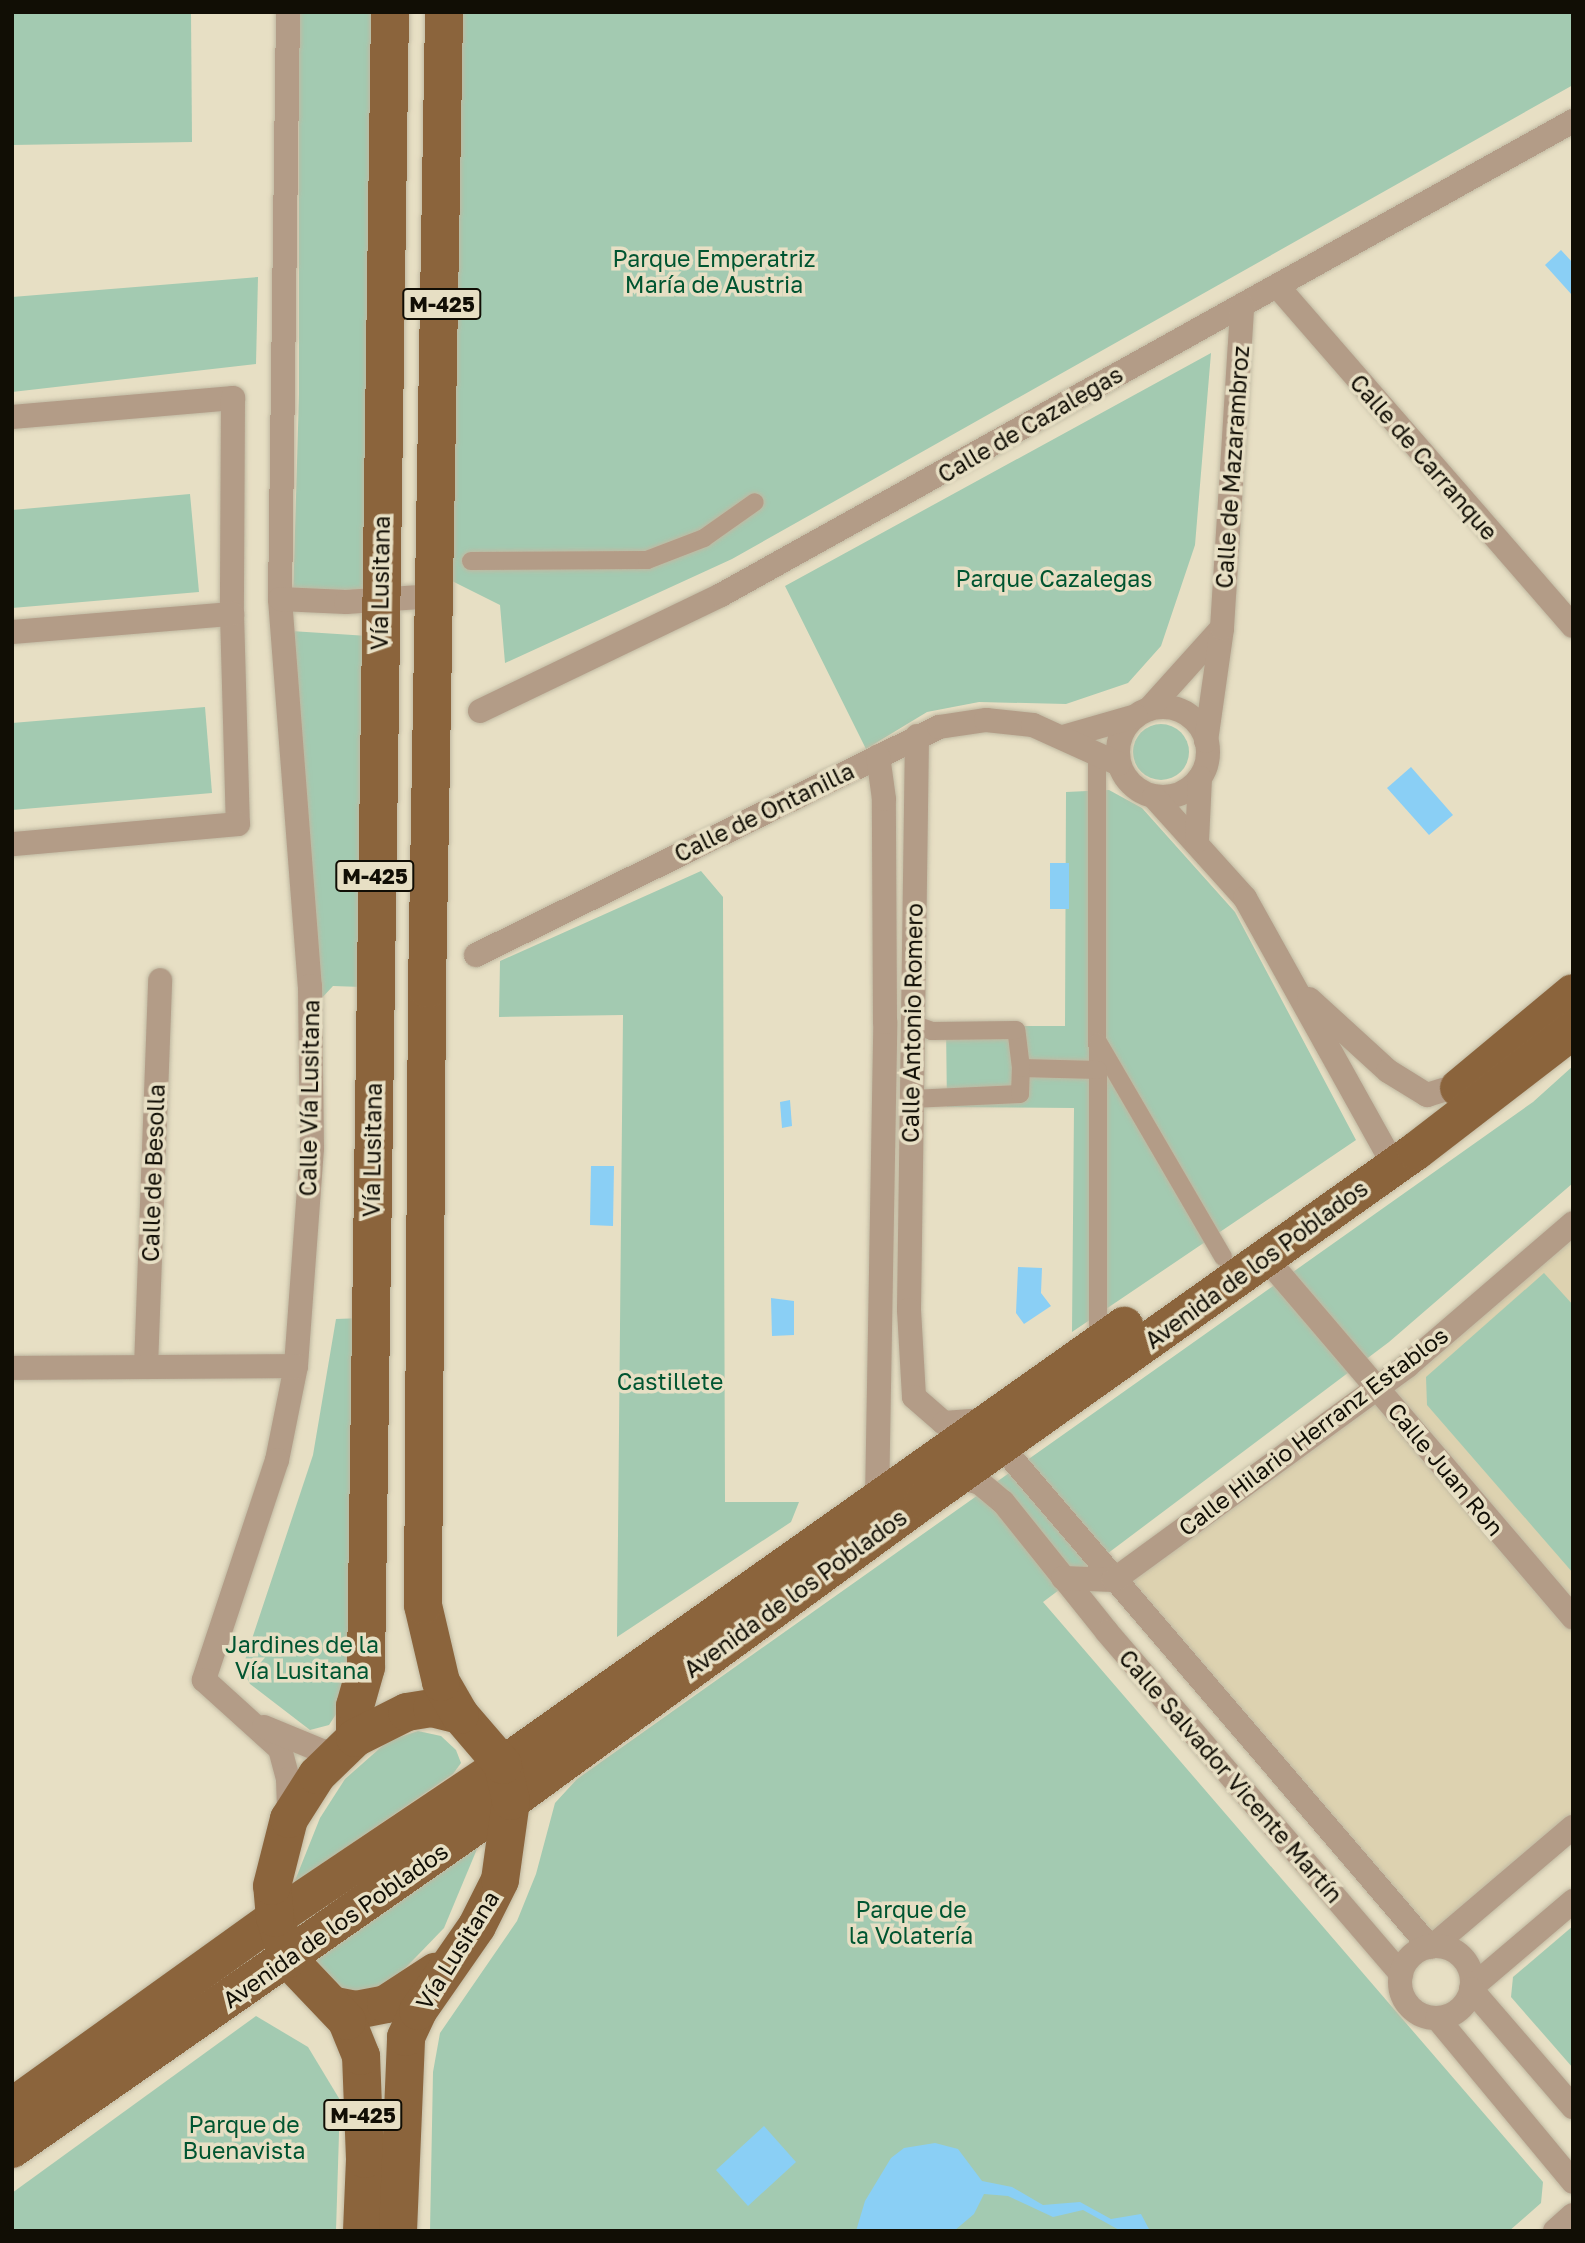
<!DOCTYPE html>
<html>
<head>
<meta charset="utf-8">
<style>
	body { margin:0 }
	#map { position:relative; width:1585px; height:2243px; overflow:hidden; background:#e7dfc4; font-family:"Golos Text",sans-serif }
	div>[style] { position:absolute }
	.built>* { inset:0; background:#ddd2b0 }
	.green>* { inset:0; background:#a3cab1 }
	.round { border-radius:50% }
	.water>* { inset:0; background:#8acff5 }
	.roads { filter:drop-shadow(0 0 2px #c0b9a2) drop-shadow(0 0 2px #c0b9a2) }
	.pedestrian>* { height:18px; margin:-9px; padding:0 9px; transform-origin:9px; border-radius:9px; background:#b39c87 }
	.minor>* { height:24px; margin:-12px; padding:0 12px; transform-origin:12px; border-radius:12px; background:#b39c87 }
	.minor>.ring { margin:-12px; padding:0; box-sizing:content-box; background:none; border:24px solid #b39c87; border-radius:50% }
	.primary>* { height:38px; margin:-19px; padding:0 19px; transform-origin:19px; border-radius:19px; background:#8b643c }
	span { translate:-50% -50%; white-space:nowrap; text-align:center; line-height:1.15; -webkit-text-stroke:7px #e7dfc4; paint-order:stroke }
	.shield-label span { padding:2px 5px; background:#e7dfc4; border:2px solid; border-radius:5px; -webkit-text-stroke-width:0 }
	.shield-label { font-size:21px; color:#110e05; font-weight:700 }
	.park-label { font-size:23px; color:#005531 }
	.street-label { font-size:23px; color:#110e05 }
	.frame { position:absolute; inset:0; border:14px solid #110e05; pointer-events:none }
</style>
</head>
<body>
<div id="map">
	<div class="built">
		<div style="clip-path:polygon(1573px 1223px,1573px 1827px,1433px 1946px,1114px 1580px)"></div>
	</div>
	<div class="green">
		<div style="clip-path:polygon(12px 12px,191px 12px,192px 142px,12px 145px)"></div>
		<div style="clip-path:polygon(299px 12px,379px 12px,369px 598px,293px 600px,299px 394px)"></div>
		<div style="clip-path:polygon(460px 12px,1573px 12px,1573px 85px,732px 559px,505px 663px,500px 605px,450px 580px)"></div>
		<div style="clip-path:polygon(258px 277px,256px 364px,12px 392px,12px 297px)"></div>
		<div style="clip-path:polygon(1211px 353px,1195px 545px,1161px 646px,1128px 683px,1066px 704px,979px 702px,927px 712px,866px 749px,785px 586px)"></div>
		<div style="clip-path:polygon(190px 494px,199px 592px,12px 608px,12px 510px)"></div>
		<div style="clip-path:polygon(291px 631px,368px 636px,362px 987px,333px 986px,319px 1001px)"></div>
		<div style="clip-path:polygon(205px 707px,212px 793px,12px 810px,12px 723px)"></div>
		<div class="round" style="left:1133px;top:724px;width:56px;height:56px"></div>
		<div style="clip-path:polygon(1109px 790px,1142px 808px,1235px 912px,1356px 1140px,1072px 1332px,1074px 1108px,947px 1107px,946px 1026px,1065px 1026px,1066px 792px)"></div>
		<div style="clip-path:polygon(701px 871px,723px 897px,725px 1502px,799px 1502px,791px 1522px,617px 1637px,623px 1015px,499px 1017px,500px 961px)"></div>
		<div style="clip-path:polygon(1573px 1066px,1573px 1183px,1389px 1342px,1043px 1602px,1543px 2182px,1541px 2203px,1509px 2231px,430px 2231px,433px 2072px,440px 2033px,517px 1921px,536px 1874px,555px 1803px,577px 1779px,1533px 1102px)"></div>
		<div style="clip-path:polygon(1544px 1273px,1573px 1305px,1573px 1573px,1427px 1405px,1426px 1377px)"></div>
		<div style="clip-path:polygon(363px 1318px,358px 1565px,342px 1705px,329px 1725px,310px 1730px,250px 1684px,242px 1669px,313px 1455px,336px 1319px)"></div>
		<div style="clip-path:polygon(418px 1731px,441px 1736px,456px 1750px,461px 1763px,453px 1774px,294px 1883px,320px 1818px,345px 1779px,388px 1741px)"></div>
		<div style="clip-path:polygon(482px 1837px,444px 1928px,388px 1986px,343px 1994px,317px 1967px,317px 1955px)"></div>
		<div style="clip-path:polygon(1573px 1926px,1573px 2068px,1511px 1997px,1513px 1977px)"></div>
		<div style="clip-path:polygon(256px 2016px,308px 2047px,340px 2100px,336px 2231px,12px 2231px,12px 2193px)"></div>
	</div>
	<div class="water">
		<div style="clip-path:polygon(1561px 250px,1573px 263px,1572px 295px,1545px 265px)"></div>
		<div style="clip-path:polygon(1411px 767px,1453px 815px,1429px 835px,1387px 788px)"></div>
		<div style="clip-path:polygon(1050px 863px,1069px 863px,1069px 909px,1050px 909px)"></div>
		<div style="clip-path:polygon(790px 1100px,792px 1126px,782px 1128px,780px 1102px)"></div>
		<div style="clip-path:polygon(591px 1166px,614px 1166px,613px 1226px,590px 1225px)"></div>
		<div style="clip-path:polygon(1018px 1267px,1042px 1268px,1041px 1293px,1051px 1306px,1024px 1324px,1016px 1313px)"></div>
		<div style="clip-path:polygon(771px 1298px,794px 1301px,794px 1335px,772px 1336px)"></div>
		<div style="clip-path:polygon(764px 2126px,796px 2162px,748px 2206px,716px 2170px)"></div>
		<div style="clip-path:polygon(935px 2143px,958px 2149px,982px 2181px,1012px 2187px,1043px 2205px,1080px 2202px,1111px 2219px,1141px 2214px,1150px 2231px,1121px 2231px,1083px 2210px,1053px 2217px,1008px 2196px,984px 2194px,974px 2214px,954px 2231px,856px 2231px,865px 2201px,891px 2158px,904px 2148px)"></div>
	</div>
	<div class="roads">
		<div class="pedestrian">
			<div style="left:471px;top:561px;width:176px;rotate:-0.3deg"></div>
			<div style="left:647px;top:560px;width:61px;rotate:-21.1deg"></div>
			<div style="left:704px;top:538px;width:62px;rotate:-35.2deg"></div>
			<div style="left:1097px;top:755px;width:589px;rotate:89.9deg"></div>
			<div style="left:1098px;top:1042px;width:249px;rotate:59.8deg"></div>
			<div style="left:1021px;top:1068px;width:77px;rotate:1.5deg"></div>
			<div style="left:911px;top:1099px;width:109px;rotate:-2.6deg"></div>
			<div style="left:1020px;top:1094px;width:26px;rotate:-88deg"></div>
			<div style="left:1021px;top:1068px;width:38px;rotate:-97deg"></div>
			<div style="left:1016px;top:1030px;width:84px;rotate:179.3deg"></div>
			<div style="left:932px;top:1031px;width:20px;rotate:-160deg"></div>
		</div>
		<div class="minor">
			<div style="left:288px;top:12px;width:587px;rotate:90.78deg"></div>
			<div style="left:280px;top:599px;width:388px;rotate:85.6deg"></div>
			<div style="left:310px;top:986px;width:162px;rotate:89.3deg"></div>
			<div style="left:312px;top:1148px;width:219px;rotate:94.2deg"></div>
			<div style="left:296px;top:1366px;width:96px;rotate:101.4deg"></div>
			<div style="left:277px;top:1460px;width:232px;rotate:108.4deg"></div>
			<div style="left:204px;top:1680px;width:103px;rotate:42.2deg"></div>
			<div style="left:280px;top:1749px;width:31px;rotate:75deg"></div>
			<div style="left:288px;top:1779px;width:38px;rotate:88deg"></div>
			<div style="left:1278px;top:287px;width:449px;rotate:49deg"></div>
			<div style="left:12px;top:417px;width:222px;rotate:-4.9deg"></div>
			<div style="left:233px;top:398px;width:216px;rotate:90.3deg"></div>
			<div style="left:232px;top:614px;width:210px;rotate:88.4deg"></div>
			<div style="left:238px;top:824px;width:227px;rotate:174.9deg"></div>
			<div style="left:280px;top:599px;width:66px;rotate:2.6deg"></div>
			<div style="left:346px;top:602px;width:89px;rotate:-3.9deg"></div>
			<div style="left:12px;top:632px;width:221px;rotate:-4.7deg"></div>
			<div class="ring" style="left:1118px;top:707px;width:66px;height:66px"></div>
			<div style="left:1149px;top:709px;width:109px;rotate:-48deg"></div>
			<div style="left:480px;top:711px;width:267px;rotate:-25.7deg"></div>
			<div style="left:721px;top:595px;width:975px;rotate:-29.09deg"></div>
			<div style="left:917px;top:736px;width:574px;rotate:90.8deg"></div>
			<div style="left:909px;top:1310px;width:87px;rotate:86.7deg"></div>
			<div style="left:914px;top:1397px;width:40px;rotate:41deg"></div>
			<div style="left:944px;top:1423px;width:41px;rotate:-4.2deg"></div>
			<div style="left:1063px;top:737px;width:76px;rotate:-16deg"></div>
			<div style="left:1206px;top:741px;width:114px;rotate:-81.9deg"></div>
			<div style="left:1222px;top:628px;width:323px;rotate:-86.4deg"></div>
			<div style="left:1154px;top:797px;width:136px;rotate:48deg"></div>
			<div style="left:1245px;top:898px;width:307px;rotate:60.9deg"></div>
			<div style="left:1197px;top:841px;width:63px;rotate:-87.3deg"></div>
			<div style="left:476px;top:955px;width:516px;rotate:-26.22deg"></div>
			<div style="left:939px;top:727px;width:48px;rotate:-8.5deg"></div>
			<div style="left:986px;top:720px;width:47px;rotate:6.1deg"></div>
			<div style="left:1033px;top:725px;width:94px;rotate:24.4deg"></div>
			<div style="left:1309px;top:999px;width:107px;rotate:42.3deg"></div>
			<div style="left:1388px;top:1071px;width:46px;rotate:31.6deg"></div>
			<div style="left:1427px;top:1095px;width:39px;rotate:-17deg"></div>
			<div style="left:1265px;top:1257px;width:474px;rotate:49.5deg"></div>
			<div style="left:146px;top:1367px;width:387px;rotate:-87.9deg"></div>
			<div style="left:12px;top:1368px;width:284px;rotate:-0.4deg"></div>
			<div style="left:989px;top:1445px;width:13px;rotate:9deg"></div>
			<div style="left:1002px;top:1447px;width:658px;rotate:49.44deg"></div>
			<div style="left:958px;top:1477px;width:23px;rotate:15deg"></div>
			<div style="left:980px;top:1483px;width:30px;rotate:40deg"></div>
			<div style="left:1003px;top:1502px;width:166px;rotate:51.3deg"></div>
			<div style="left:1107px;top:1632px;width:451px;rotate:49.3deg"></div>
			<div style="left:877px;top:1501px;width:479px;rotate:-89deg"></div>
			<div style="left:885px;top:1022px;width:223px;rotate:-90.3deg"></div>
			<div style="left:884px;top:799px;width:43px;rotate:-97.9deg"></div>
			<div style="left:1063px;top:1578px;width:51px;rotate:2.2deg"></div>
			<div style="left:1114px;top:1580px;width:363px;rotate:-36.1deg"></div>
			<div style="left:1407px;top:1366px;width:219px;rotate:-40.7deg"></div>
			<div style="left:264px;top:1727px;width:63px;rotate:22.5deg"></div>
			<div style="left:322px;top:1751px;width:17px;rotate:7deg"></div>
			<div style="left:1433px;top:1946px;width:184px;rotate:-40.4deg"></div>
			<div class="ring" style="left:1400px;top:1946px;width:48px;height:48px"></div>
			<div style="left:1472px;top:1987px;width:133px;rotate:-40.4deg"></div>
			<div style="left:1471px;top:1989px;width:156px;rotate:49.2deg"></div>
			<div style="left:1437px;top:2018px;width:213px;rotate:50.3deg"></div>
			<div style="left:1555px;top:2231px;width:24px;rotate:-42deg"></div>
		</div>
		<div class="primary">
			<div style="left:1459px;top:1088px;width:148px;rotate:-39.8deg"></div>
			<div style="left:355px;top:1738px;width:32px;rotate:-90deg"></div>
			<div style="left:355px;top:1706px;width:41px;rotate:-74.2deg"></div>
			<div style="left:366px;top:1667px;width:1655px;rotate:-89.17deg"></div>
			<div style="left:335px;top:2006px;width:21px;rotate:11deg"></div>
			<div style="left:356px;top:2010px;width:31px;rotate:-11deg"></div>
			<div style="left:386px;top:2004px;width:59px;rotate:-33.1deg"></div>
			<div style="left:12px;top:2107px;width:324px;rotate:-35.7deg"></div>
			<div style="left:275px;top:1918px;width:275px;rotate:-33.9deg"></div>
			<div style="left:503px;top:1765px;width:761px;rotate:-35.26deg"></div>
			<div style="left:12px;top:2149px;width:608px;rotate:-34.89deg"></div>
			<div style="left:511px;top:1801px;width:511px;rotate:-36.09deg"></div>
			<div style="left:924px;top:1500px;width:603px;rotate:-35.35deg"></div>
			<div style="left:1416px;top:1151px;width:198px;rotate:-37.6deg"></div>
			<div style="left:362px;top:2231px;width:72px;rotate:-87.6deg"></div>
			<div style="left:365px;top:2159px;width:103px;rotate:-92.2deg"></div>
			<div style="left:361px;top:2056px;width:38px;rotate:-112deg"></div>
			<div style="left:347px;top:2021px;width:86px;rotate:-133.6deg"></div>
			<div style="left:288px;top:1959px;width:43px;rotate:-107.6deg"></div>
			<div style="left:275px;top:1918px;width:32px;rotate:-95deg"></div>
			<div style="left:272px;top:1886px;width:69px;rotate:-75.8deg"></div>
			<div style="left:289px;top:1819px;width:52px;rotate:-57.5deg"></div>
			<div style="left:317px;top:1775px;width:53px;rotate:-44.2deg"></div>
			<div style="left:355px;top:1738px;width:58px;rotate:-26.6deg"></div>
			<div style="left:407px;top:1712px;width:25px;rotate:-9deg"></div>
			<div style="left:432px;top:1708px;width:29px;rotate:14deg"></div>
			<div style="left:398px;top:2231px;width:194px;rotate:-87.6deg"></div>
			<div style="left:406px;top:2037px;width:29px;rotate:-65deg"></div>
			<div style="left:418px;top:2011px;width:103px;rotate:-55.2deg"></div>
			<div style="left:477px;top:1926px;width:51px;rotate:-63.4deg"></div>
			<div style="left:500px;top:1880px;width:80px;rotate:-82.1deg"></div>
			<div style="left:511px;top:1801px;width:37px;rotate:-103deg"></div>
			<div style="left:503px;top:1765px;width:66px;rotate:-130.7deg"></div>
			<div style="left:460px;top:1715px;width:38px;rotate:-120deg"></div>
			<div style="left:441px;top:1682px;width:79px;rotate:-103.2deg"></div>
			<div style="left:423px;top:1605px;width:616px;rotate:-89.63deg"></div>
			<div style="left:427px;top:989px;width:977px;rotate:-89deg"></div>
		</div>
	</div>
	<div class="shield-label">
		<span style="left:442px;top:304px">M-425</span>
		<span style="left:375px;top:876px">M-425</span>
		<span style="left:363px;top:2115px">M-425</span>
	</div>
	<div class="park-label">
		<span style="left:714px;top:271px">Parque Emperatriz<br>María de Austria</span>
		<span style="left:1054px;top:578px">Parque Cazalegas</span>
		<span style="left:670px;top:1381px">Castillete</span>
		<span style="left:302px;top:1657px">Jardines de la<br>Vía Lusitana</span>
		<span style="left:911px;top:1922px">Parque de<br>la Volatería</span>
		<span style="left:244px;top:2137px">Parque de<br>Buenavista</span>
	</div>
	<div class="street-label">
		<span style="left:1030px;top:424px;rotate:-30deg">Calle de Cazalegas</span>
		<span style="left:1424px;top:457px;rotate:49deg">Calle de Carranque</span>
		<span style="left:1232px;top:467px;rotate:-86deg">Calle de Mazarambroz</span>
		<span style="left:380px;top:583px;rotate:-89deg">Vía Lusitana</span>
		<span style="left:764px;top:812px;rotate:-26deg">Calle de Ontanilla</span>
		<span style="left:912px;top:1023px;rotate:-89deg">Calle Antonio Romero</span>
		<span style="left:309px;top:1098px;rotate:-89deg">Calle Vía Lusitana</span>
		<span style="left:372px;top:1150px;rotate:-89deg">Vía Lusitana</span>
		<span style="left:153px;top:1173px;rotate:-88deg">Calle de Besolla</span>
		<span style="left:1256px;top:1264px;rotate:-36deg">Avenida de los Poblados</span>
		<span style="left:1313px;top:1431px;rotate:-37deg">Calle Hilario Herranz Establos</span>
		<span style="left:1446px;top:1469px;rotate:50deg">Calle Juan Ron</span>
		<span style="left:795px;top:1593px;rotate:-36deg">Avenida de los Poblados</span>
		<span style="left:1231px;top:1776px;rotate:49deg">Calle Salvador Vicente Martín</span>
		<span style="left:335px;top:1925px;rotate:-35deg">Avenida de los Poblados</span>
		<span style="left:457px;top:1950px;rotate:-58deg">Vía Lusitana</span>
	</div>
	<div class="frame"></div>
</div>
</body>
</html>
